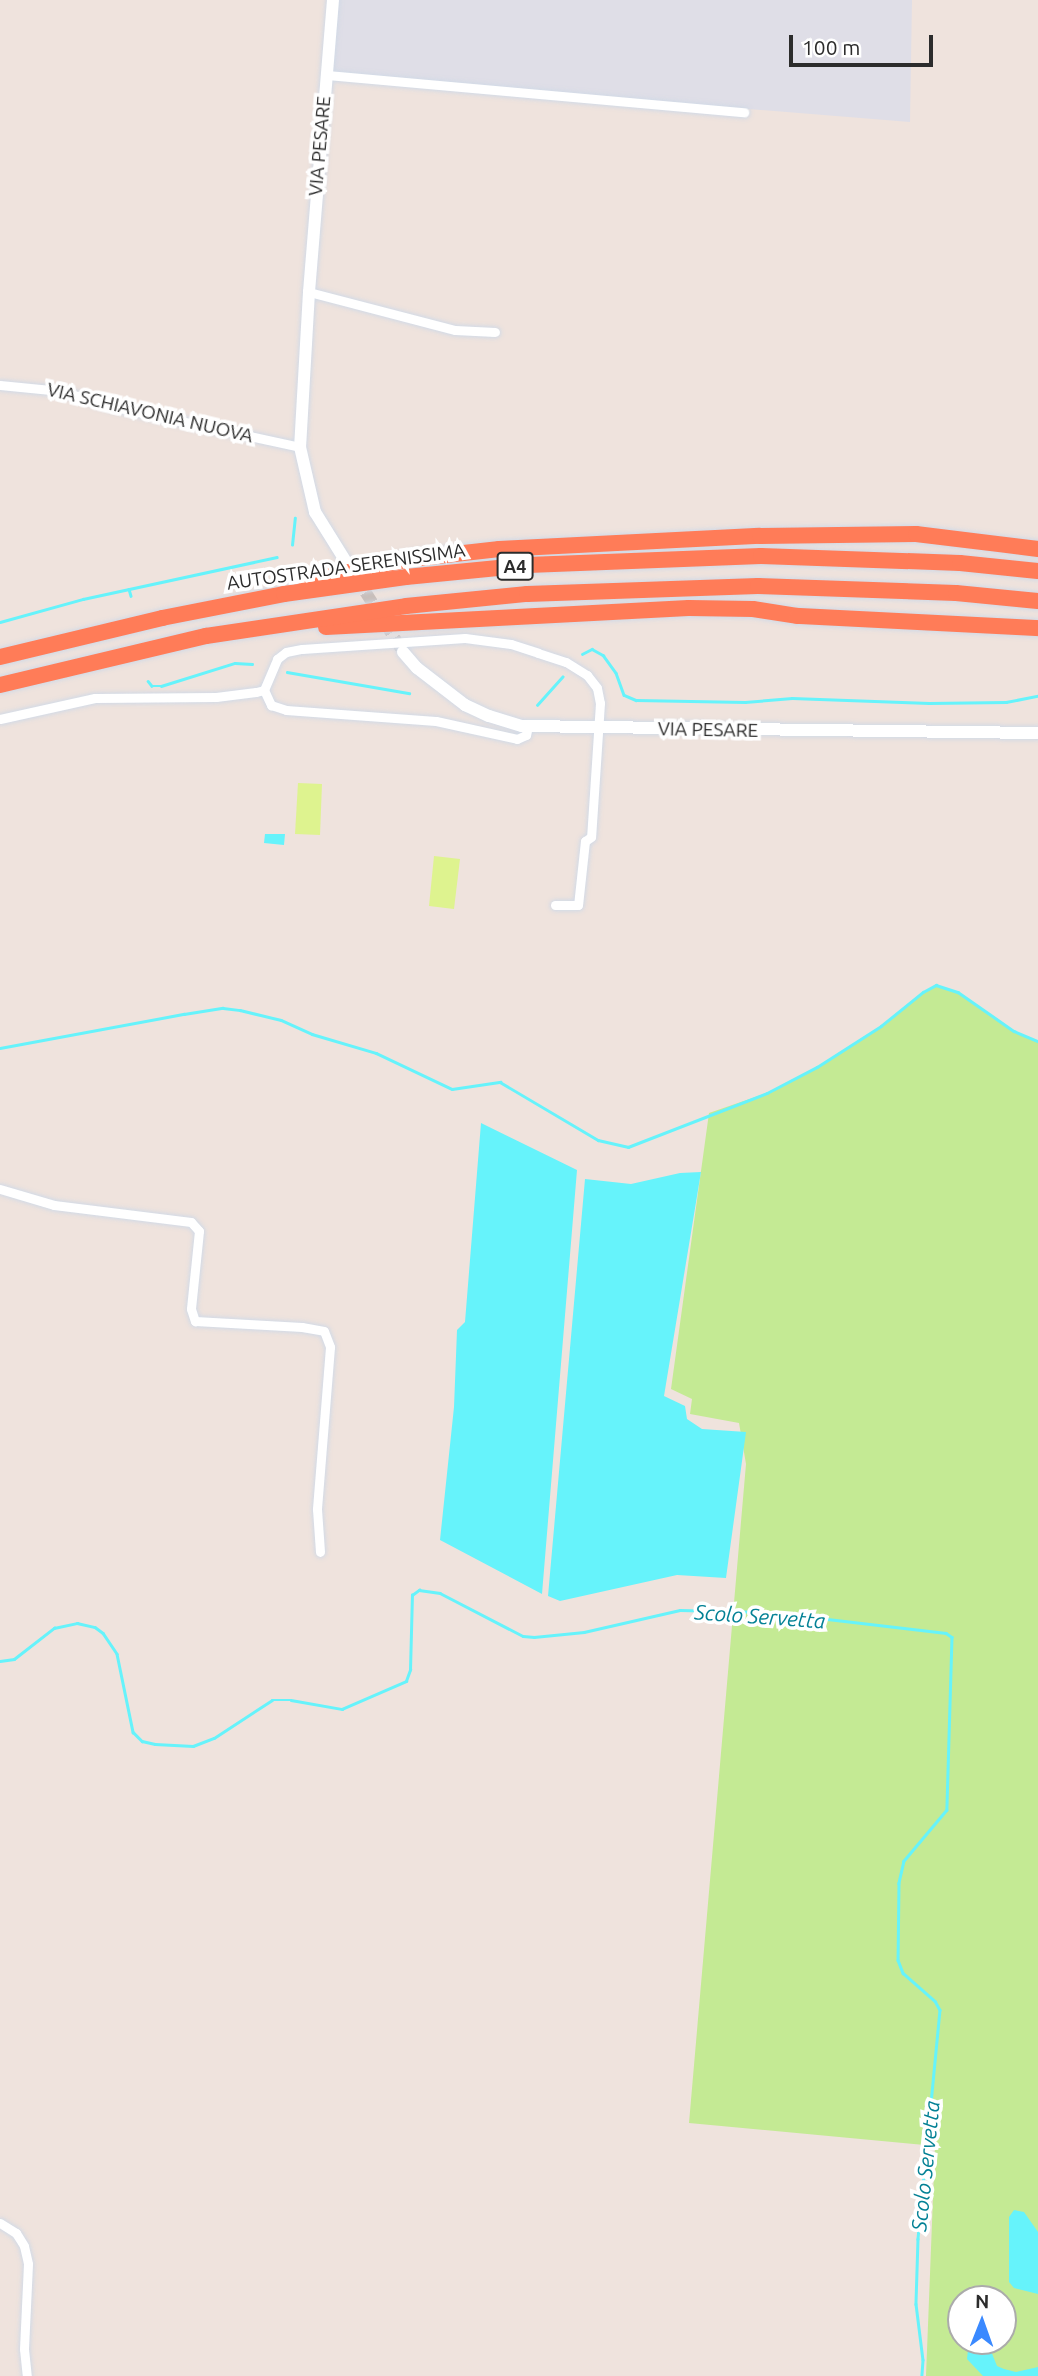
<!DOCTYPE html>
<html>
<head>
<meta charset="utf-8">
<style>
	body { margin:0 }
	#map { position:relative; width:1038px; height:2376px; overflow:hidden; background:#efe3dd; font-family:Ubuntu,sans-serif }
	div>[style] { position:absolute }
	.industrial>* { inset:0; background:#dfdee7 }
	.green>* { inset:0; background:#c4ea94 }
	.pitch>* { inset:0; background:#def38f }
	.water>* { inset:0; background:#66f3fb }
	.stream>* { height:2.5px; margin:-1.25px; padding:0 1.25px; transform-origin:1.25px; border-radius:1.25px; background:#66f3fb }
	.secondary-tunnel>* { height:12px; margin-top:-6px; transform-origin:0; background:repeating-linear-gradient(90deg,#c8beba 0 12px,transparent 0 18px) }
	.roads { filter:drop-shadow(0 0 2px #d2dae6) drop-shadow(0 0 2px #d2dae6) }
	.street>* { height:9px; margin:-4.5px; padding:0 4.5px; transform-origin:4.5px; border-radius:4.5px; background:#fff }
	.secondary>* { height:12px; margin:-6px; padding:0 6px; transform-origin:6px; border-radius:6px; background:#fff }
	.highway>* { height:16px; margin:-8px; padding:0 8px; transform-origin:8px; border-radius:8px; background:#ff7c58 }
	span { translate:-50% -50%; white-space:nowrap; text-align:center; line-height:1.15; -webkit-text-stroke:7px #fff; paint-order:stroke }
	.shield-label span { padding:2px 5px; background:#fff; border:2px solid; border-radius:5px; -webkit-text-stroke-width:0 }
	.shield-label { font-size:18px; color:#2c2c2c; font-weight:700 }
	.street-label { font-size:19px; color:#2c2c2c }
	.water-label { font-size:21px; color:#038195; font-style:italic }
	.north { position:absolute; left:947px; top:2285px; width:70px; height:70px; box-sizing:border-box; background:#fff; border:2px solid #ababab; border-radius:50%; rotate:1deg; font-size:19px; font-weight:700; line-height:28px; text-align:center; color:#2c2c2c }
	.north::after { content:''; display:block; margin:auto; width:24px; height:32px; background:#3a89ff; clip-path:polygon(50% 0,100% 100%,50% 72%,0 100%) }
	.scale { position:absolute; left:789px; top:35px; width:144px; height:32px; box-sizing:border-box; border:4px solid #2c2c2c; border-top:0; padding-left:9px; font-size:21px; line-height:24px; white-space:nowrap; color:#2c2c2c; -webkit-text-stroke:5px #fff; paint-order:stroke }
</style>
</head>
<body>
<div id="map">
	<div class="industrial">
		<div style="clip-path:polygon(331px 0,912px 0,910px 122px,326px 75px)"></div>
	</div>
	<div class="green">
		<div style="clip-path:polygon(evenodd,936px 985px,958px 992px,1014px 1031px,1038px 1041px,1038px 2376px,926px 2376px,935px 2146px,689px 2123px,746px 1464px,739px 1423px,690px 1414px,692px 1399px,671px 1389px,709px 1113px,767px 1093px,817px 1067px,881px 1026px,923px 992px,936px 985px,961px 2299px,1003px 2299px,1003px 2341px,961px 2341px,961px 2299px)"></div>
	</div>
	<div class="pitch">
		<div style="clip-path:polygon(298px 783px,322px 784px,320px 835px,295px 834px)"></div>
		<div style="clip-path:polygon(434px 856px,460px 859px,454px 909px,429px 906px)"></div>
	</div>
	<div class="water">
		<div style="clip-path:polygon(265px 834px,285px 834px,284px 845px,264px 843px)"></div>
		<div style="clip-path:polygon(481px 1123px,577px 1170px,542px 1594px,440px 1540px,454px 1407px,457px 1330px,465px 1322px)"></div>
		<div style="clip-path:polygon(701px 1172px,664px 1396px,685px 1406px,687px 1419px,702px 1429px,746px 1432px,726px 1578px,677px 1575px,560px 1601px,548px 1596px,585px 1179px,631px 1184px,680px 1173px)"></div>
		<div style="clip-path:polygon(1014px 2210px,1024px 2212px,1038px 2232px,1038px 2294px,1014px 2288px,1009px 2282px,1009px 2217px)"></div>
		<div style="clip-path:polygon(969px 2341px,987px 2341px,997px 2366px,1004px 2369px,1016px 2372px,1038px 2367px,1038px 2376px,983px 2376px,967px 2359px)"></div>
	</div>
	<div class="stream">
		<div style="left:292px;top:545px;width:27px;rotate:-84deg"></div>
		<div style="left:129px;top:589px;width:7px;rotate:74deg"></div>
		<div style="left:0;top:622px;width:86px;rotate:-15.5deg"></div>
		<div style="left:83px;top:599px;width:198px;rotate:-12.2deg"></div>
		<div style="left:582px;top:654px;width:11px;rotate:-27deg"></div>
		<div style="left:592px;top:649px;width:13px;rotate:29deg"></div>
		<div style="left:603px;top:655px;width:22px;rotate:54deg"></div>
		<div style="left:616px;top:673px;width:23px;rotate:70deg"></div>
		<div style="left:624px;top:695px;width:13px;rotate:23deg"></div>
		<div style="left:636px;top:700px;width:109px;rotate:1.1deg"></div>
		<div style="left:745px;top:702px;width:47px;rotate:-4.9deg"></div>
		<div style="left:792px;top:698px;width:137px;rotate:2.1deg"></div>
		<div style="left:929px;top:703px;width:77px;rotate:-0.7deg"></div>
		<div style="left:1006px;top:702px;width:33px;rotate:-11deg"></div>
		<div style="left:287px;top:672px;width:124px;rotate:9.8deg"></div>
		<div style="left:148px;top:681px;width:6px;rotate:51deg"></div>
		<div style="left:152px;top:686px;width:9px"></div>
		<div style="left:161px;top:686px;width:77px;rotate:-17.3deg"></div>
		<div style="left:235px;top:663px;width:17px;rotate:3deg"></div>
		<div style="left:537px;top:705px;width:38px;rotate:-48deg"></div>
		<div style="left:0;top:1048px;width:187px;rotate:-10.5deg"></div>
		<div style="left:184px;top:1014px;width:39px;rotate:-9deg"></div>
		<div style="left:223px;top:1008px;width:17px;rotate:7deg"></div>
		<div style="left:240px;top:1010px;width:42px;rotate:13.7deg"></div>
		<div style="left:281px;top:1020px;width:34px;rotate:24deg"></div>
		<div style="left:312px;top:1034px;width:67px;rotate:16.5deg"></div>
		<div style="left:376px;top:1053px;width:84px;rotate:25.3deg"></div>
		<div style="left:452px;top:1089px;width:49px;rotate:-8.3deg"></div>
		<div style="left:500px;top:1082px;width:114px;rotate:30.6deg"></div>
		<div style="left:598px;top:1140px;width:31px;rotate:13deg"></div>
		<div style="left:628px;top:1147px;width:149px;rotate:-21.2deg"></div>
		<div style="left:767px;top:1093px;width:56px;rotate:-27.5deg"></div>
		<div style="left:817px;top:1067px;width:76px;rotate:-32.6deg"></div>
		<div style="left:881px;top:1026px;width:54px;rotate:-39deg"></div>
		<div style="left:923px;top:992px;width:15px;rotate:-28deg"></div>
		<div style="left:936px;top:985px;width:23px;rotate:18deg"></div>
		<div style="left:958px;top:992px;width:68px;rotate:34.9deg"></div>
		<div style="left:1014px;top:1031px;width:26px;rotate:23deg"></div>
		<div style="left:0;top:1661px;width:14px;rotate:-8deg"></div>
		<div style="left:14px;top:1659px;width:51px;rotate:-37.8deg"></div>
		<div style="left:54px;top:1628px;width:24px;rotate:-12deg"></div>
		<div style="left:77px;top:1623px;width:18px;rotate:13deg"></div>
		<div style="left:95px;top:1627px;width:10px;rotate:37deg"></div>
		<div style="left:103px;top:1633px;width:25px;rotate:56deg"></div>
		<div style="left:117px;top:1654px;width:80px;rotate:78.4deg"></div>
		<div style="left:133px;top:1732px;width:13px;rotate:45deg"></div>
		<div style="left:142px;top:1741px;width:13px;rotate:13deg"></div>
		<div style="left:155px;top:1744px;width:38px;rotate:3deg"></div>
		<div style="left:193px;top:1746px;width:22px;rotate:-21deg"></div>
		<div style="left:214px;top:1738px;width:69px;rotate:-33.2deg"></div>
		<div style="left:272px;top:1700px;width:19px"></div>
		<div style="left:291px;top:1700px;width:52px;rotate:10deg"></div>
		<div style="left:342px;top:1709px;width:70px;rotate:-23.6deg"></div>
		<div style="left:406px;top:1681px;width:12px;rotate:-70deg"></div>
		<div style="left:410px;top:1670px;width:75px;rotate:-88.5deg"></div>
		<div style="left:412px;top:1595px;width:9px;rotate:-36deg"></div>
		<div style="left:419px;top:1590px;width:21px;rotate:8deg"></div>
		<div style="left:440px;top:1593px;width:93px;rotate:27.4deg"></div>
		<div style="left:523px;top:1636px;width:11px;rotate:5deg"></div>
		<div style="left:534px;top:1637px;width:50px;rotate:-5.7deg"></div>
		<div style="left:584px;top:1632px;width:98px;rotate:-12.9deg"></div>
		<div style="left:680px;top:1610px;width:88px;rotate:1.3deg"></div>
		<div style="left:768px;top:1612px;width:179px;rotate:6.7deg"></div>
		<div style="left:946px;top:1633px;width:7px;rotate:34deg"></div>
		<div style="left:952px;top:1637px;width:173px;rotate:91.7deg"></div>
		<div style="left:947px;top:1810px;width:67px;rotate:130.1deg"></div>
		<div style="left:904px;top:1861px;width:23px;rotate:103deg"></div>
		<div style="left:899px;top:1883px;width:77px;rotate:90.7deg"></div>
		<div style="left:898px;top:1960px;width:14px;rotate:69deg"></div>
		<div style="left:903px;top:1973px;width:43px;rotate:41.2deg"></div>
		<div style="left:935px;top:2001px;width:10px;rotate:61deg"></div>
		<div style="left:940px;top:2010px;width:230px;rotate:95.5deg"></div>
		<div style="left:918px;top:2239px;width:65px;rotate:91.8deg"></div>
		<div style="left:916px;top:2304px;width:56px;rotate:82.9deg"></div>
		<div style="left:923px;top:2360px;width:16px;rotate:94deg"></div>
	</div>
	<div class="secondary-tunnel">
		<div style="left:356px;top:577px;width:86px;rotate:57.8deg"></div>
	</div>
	<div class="roads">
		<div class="street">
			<div style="left:326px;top:75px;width:420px;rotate:5.1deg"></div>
			<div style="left:309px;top:292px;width:151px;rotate:14.6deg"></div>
			<div style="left:455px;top:330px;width:40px;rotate:2.9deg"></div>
			<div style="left:0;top:385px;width:61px;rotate:5.6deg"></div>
			<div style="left:61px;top:391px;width:52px;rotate:16.7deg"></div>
			<div style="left:111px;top:406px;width:193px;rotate:12.2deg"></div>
			<div style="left:264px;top:690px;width:17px;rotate:65deg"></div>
			<div style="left:271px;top:705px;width:16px;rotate:18deg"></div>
			<div style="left:286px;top:710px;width:150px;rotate:4.2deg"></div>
			<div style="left:436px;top:721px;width:83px;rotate:12.5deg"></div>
			<div style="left:517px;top:739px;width:10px;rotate:-24deg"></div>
			<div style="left:526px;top:735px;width:9px;rotate:-77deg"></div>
			<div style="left:0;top:719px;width:97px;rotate:-12.5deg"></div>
			<div style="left:95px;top:698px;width:121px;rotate:-0.5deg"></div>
			<div style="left:216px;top:697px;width:40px;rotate:-7.1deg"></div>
			<div style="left:256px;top:692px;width:8px;rotate:-14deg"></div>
			<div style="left:264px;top:690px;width:34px;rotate:-67deg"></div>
			<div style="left:277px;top:659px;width:11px;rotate:-38deg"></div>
			<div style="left:286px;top:652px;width:16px;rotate:-11deg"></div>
			<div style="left:302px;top:649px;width:163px;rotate:-3.9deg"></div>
			<div style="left:465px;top:638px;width:46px;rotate:7.4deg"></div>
			<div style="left:511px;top:644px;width:28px;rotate:18deg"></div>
			<div style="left:538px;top:653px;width:29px;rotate:18deg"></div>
			<div style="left:566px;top:662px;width:25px;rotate:32deg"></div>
			<div style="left:587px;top:675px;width:16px;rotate:52deg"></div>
			<div style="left:597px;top:688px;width:15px;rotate:79deg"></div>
			<div style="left:600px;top:703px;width:134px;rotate:93.8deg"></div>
			<div style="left:591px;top:837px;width:7px;rotate:146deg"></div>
			<div style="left:585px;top:841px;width:64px;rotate:96.2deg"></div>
			<div style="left:578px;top:905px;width:23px;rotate:180deg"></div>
			<div style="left:0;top:1189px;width:56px;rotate:16.5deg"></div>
			<div style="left:54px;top:1205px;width:138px;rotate:7.1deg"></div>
			<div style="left:191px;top:1222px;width:12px;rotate:48deg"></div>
			<div style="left:199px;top:1231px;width:78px;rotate:95.9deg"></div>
			<div style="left:191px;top:1309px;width:13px;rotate:72deg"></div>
			<div style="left:195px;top:1321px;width:107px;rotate:3.2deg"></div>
			<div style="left:302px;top:1327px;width:22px;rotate:10deg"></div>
			<div style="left:324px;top:1331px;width:17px;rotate:69deg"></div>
			<div style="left:330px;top:1347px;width:163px;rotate:94.6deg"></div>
			<div style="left:317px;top:1509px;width:43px;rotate:86deg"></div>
			<div style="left:0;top:2223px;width:19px;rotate:32deg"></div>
			<div style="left:16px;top:2233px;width:15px;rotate:58deg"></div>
			<div style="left:24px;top:2246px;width:18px;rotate:77deg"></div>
			<div style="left:28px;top:2264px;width:85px;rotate:92.7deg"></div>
			<div style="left:24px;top:2349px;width:27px;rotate:84deg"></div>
		</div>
		<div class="secondary">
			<div style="left:333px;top:0;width:293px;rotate:94.7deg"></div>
			<div style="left:309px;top:292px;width:155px;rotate:93.3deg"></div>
			<div style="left:300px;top:447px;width:67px;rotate:77deg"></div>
			<div style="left:315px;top:512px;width:62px;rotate:58.1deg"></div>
			<div style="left:403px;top:652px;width:21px;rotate:49deg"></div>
			<div style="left:417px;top:668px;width:61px;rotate:37.6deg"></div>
			<div style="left:465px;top:705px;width:26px;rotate:25deg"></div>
			<div style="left:489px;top:716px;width:34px;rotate:17deg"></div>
			<div style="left:522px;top:726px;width:516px;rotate:0.78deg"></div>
		</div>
		<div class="highway">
			<div style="left:306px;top:581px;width:106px;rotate:-11.9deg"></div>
			<div style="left:410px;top:559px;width:90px;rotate:-6.4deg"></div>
			<div style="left:499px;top:549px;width:261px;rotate:-2.9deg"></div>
			<div style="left:760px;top:536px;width:156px;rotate:-0.7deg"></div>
			<div style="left:916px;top:534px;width:123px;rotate:7deg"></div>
			<div style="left:326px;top:627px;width:363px;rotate:-3deg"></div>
			<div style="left:689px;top:608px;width:64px;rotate:0.9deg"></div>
			<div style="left:753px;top:609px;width:46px;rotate:8.8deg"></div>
			<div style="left:798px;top:616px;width:240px;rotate:2.9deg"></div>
			<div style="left:0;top:657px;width:167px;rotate:-13.5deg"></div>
			<div style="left:162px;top:618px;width:124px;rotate:-11.1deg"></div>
			<div style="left:284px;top:594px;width:123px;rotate:-7.9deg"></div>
			<div style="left:406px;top:577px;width:123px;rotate:-5.6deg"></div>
			<div style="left:528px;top:565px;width:233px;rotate:-2.2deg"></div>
			<div style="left:761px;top:556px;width:199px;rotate:2deg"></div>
			<div style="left:960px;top:563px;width:78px;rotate:5.9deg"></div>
			<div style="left:0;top:685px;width:212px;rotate:-13.4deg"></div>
			<div style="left:206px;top:636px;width:202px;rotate:-8.5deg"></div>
			<div style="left:406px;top:606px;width:122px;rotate:-5.7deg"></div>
			<div style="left:527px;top:594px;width:231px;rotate:-2deg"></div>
			<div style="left:758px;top:586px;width:198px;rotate:2deg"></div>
			<div style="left:956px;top:593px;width:82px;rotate:5.6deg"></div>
		</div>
	</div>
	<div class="shield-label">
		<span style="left:515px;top:566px">A4</span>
	</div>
	<div class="street-label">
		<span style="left:320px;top:146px;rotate:-85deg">VIA PESARE</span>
		<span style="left:150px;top:413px;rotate:13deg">VIA SCHIAVONIA NUOVA</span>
		<span style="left:346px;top:567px;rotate:-8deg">AUTOSTRADA SERENISSIMA</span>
		<span style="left:708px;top:730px;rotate:1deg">VIA PESARE</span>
	</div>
	<div class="water-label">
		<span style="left:760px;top:1616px;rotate:4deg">Scolo Servetta</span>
		<span style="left:925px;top:2166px;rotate:-84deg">Scolo Servetta</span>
	</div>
	<div class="north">N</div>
	<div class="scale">100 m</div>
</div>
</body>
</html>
